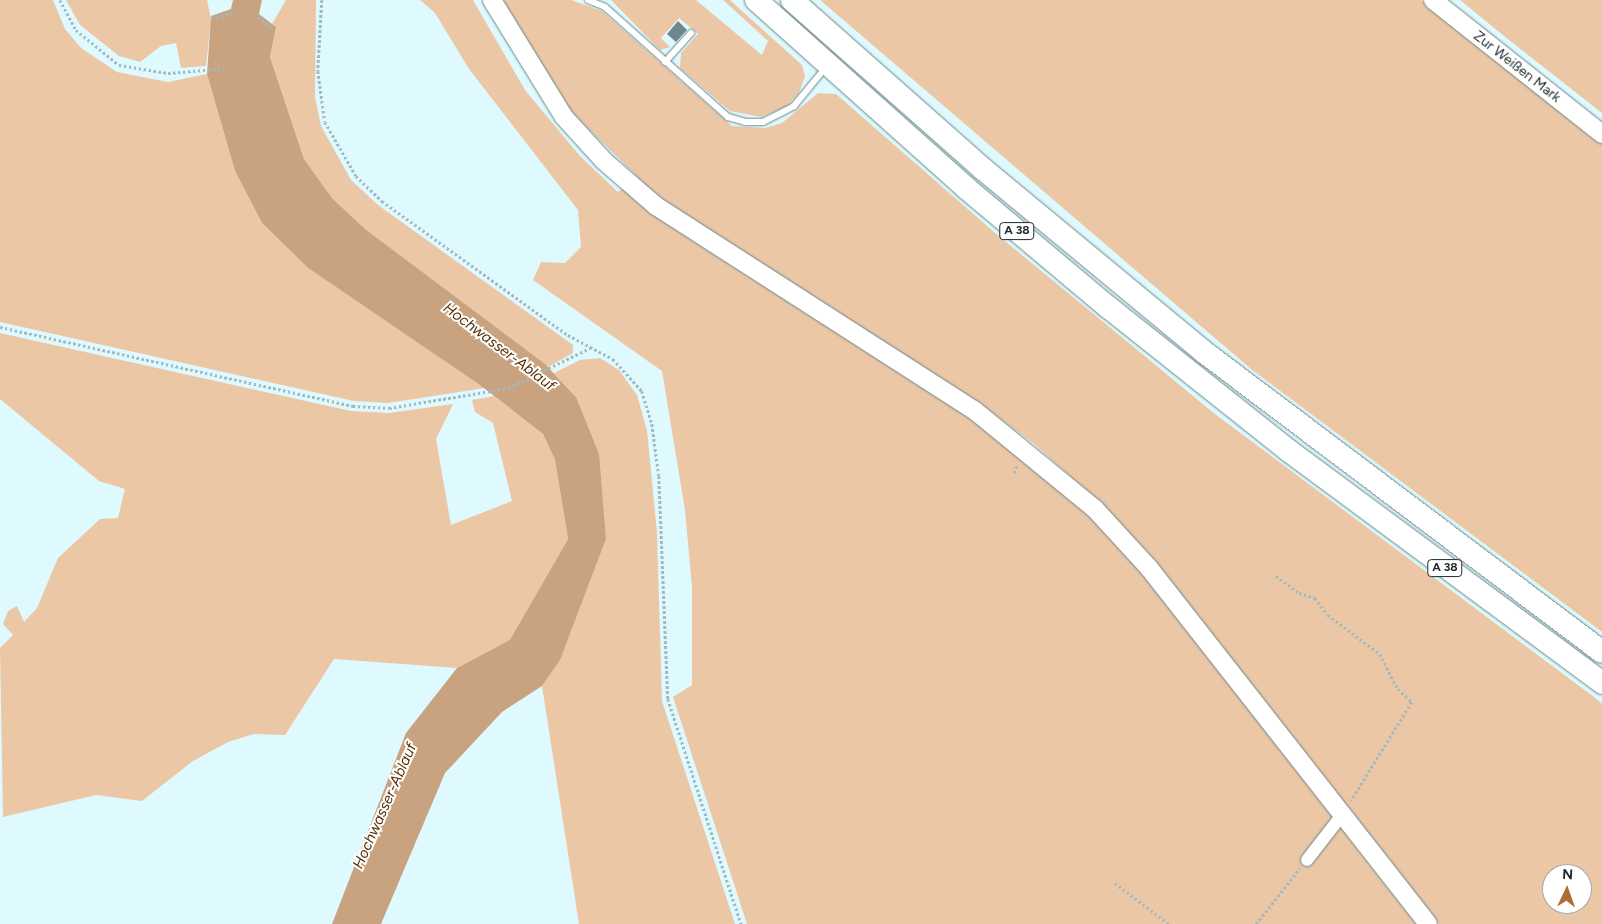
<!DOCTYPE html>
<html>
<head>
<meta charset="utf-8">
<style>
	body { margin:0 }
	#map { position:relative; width:1602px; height:924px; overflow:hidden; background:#defaff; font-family:Figtree,sans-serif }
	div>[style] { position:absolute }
	.green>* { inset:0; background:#ecc7a6 }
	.water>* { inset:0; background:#c9a380 }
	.building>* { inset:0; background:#6e878c }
	.path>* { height:2.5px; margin-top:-1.25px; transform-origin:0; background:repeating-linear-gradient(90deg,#a3b9bd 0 2.5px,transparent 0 5px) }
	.roads { filter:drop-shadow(0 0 1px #6d868a) drop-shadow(0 0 1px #6d868a) }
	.lane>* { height:6px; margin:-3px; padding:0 3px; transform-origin:3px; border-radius:3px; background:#fff }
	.street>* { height:12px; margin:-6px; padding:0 6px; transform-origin:6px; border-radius:6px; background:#fff }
	.secondary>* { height:18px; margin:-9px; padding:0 9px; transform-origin:9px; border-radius:9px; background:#fff }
	.highway>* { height:22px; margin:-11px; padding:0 11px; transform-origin:11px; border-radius:11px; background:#fff }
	span { translate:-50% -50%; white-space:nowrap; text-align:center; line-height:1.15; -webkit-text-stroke:4px #fff; paint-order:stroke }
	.shield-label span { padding:1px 4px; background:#fff; border:1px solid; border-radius:4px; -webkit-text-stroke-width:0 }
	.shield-label { font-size:12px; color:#1f292b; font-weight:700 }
	.street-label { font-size:14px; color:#1f292b }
	.water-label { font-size:15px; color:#563105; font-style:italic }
	.north { position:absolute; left:1542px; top:864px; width:50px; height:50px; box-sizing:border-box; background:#fff; border:1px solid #a5a9aa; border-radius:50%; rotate:3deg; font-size:14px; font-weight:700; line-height:20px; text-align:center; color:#1f292b }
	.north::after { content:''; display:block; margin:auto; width:18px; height:22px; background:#ab6f31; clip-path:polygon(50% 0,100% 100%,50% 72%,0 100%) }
</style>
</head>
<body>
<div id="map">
	<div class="green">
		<div style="clip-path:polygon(0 0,53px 0,65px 29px,81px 48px,117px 72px,168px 82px,207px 74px,235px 171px,262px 223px,308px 268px,485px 388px,388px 403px,354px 401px,0 322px)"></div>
		<div style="clip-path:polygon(66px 0,207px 0,211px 19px,206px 66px,181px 68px,176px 43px,161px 46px,140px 62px,119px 56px,80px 25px)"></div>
		<div style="clip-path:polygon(286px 0,316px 0,315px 97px,321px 126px,351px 180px,378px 205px,573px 345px,573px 353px,548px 367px,365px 229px,332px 198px,304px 159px,270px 57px,276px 27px,272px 24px)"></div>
		<div style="clip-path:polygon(420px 0,473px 0,525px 90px,580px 156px,618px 192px,623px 188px,702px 247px,973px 418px,1090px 516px,1144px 574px,1416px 924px,747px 924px,673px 697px,692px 685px,692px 588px,685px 510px,662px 371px,533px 280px,541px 262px,565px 263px,581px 247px,578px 210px,469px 69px,435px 13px)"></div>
		<div style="clip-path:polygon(evenodd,500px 0,571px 0,602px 11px,732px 126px,765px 128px,782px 123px,818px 93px,836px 94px,994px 232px,1215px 414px,1594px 697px,1602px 704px,1602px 924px,1439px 924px,1099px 502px,1034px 444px,976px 401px,661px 200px,571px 112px,500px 0,1552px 874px,1582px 874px,1582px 904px,1552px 904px,1552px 874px)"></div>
		<div style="clip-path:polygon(611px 0,696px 0,762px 55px,768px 41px,723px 0,730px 0,802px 65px,805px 76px,799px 93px,787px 106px,762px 117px,730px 111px,680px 68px,681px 53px,698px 34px,679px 18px,661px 38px,670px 47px,660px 50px)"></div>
		<div style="clip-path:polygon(820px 0,1421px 0,1602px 140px,1602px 632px,1251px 369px)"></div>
		<div style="clip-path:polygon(1460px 0,1602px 0,1602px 113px,1509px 40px)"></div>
		<div style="clip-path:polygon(0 333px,351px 411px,389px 413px,453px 404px,436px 439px,451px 525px,512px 501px,493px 423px,475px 412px,472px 400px,494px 396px,543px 434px,555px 460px,568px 539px,510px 641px,457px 668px,334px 659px,285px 735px,254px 734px,228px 742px,193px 761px,142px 801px,96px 795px,3px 817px,0 648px,13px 635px,3px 624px,8px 611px,17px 606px,24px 622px,37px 608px,58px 558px,100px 519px,118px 518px,125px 489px,99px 481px,0 399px)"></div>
		<div style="clip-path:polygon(600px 358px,619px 370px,637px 395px,647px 430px,657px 532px,662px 701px,735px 924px,579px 924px,542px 686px,560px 659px,606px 539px,576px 397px,554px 373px,580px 360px)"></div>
	</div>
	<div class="water">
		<div style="clip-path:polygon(233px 0,262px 0,259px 14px,276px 27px,270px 57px,304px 159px,332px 198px,365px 229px,545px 364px,576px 397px,599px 454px,606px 539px,560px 660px,542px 686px,502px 712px,445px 773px,381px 924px,332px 924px,406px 733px,457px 668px,510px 640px,568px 539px,555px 460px,543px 434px,480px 385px,308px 268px,262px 223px,235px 171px,207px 74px,211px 16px,231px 9px)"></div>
	</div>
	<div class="building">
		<div style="clip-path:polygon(678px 21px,687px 30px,676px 42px,667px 34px)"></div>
	</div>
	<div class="path">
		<div style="left:60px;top:0;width:34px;rotate:62deg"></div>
		<div style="left:76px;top:30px;width:55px;rotate:39.1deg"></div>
		<div style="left:119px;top:65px;width:50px;rotate:9.3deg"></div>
		<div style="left:168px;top:73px;width:60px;rotate:-4.8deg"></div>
		<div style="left:322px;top:0;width:71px;rotate:93.2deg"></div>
		<div style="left:318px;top:71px;width:51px;rotate:82.2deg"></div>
		<div style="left:325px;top:122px;width:62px;rotate:60.1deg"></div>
		<div style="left:356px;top:176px;width:36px;rotate:44deg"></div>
		<div style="left:382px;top:201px;width:229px;rotate:35.8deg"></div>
		<div style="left:568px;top:335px;width:51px;rotate:28.1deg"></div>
		<div style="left:613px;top:359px;width:43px;rotate:47.8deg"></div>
		<div style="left:642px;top:391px;width:34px;rotate:73deg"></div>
		<div style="left:652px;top:424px;width:52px;rotate:82.3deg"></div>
		<div style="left:659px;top:476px;width:223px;rotate:87.7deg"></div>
		<div style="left:668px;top:699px;width:237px;rotate:72deg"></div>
		<div style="left:258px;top:17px;width:20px;rotate:37deg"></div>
		<div style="left:211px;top:19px;width:22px;rotate:-16deg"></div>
		<div style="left:0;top:327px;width:362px;rotate:12.6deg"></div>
		<div style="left:353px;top:406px;width:36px;rotate:3deg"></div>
		<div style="left:389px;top:408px;width:121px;rotate:-9.5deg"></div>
		<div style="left:508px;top:388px;width:91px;rotate:-26deg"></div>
		<div style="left:1014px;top:473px;width:9px;rotate:-69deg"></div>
		<div style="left:1276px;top:576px;width:29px;rotate:36deg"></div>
		<div style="left:1299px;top:593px;width:17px;rotate:17deg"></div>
		<div style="left:1315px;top:598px;width:21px;rotate:53deg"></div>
		<div style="left:1328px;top:615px;width:65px;rotate:36.9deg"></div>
		<div style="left:1380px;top:654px;width:39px;rotate:63deg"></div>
		<div style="left:1398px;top:689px;width:19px;rotate:43deg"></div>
		<div style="left:1412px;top:702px;width:116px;rotate:121.6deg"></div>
		<div style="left:1115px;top:883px;width:68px;rotate:37.2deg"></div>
		<div style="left:1256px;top:924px;width:71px;rotate:-51.8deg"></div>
	</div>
	<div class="roads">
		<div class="lane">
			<div style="left:588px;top:0;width:18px;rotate:22deg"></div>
			<div style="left:605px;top:7px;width:165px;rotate:41.8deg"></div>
			<div style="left:728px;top:117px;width:18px;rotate:16deg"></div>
			<div style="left:745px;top:122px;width:18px"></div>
			<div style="left:763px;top:122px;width:35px;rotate:-27deg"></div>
			<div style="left:794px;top:106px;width:50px;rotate:-50.6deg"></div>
			<div style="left:665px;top:62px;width:39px;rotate:-48deg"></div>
		</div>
		<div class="street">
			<div style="left:1307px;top:860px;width:57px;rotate:-52.1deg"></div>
		</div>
		<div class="secondary">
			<div style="left:492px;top:0;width:137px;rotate:58.4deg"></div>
			<div style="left:564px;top:117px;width:59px;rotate:47.7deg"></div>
			<div style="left:604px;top:161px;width:69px;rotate:40.9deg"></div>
			<div style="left:656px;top:206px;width:378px;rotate:32.7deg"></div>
			<div style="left:974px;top:410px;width:156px;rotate:39.3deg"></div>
			<div style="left:1095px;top:509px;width:80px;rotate:47.5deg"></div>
			<div style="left:1149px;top:568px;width:452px;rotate:51.9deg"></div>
			<div style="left:1433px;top:0;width:216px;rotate:38.4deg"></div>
		</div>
		<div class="highway">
			<div style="left:756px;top:0;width:282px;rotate:41.8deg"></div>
			<div style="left:966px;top:188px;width:185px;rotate:40deg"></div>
			<div style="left:1108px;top:307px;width:231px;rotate:38.5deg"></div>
			<div style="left:1289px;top:451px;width:390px;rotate:36.5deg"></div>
			<div style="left:792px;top:0;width:255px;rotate:41.5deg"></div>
			<div style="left:983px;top:169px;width:287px;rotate:39.6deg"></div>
			<div style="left:1204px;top:352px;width:498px;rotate:37deg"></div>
		</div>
	</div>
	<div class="shield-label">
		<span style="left:1017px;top:231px">A 38</span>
		<span style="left:1445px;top:568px">A 38</span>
	</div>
	<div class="street-label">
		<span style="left:1517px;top:67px;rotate:38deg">Zur Weißen Mark</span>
	</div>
	<div class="water-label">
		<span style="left:499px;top:347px;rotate:37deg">Hochwasser-Ablauf</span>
		<span style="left:385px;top:806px;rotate:-66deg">Hochwasser-Ablauf</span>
	</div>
	<div class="north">N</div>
</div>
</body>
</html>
